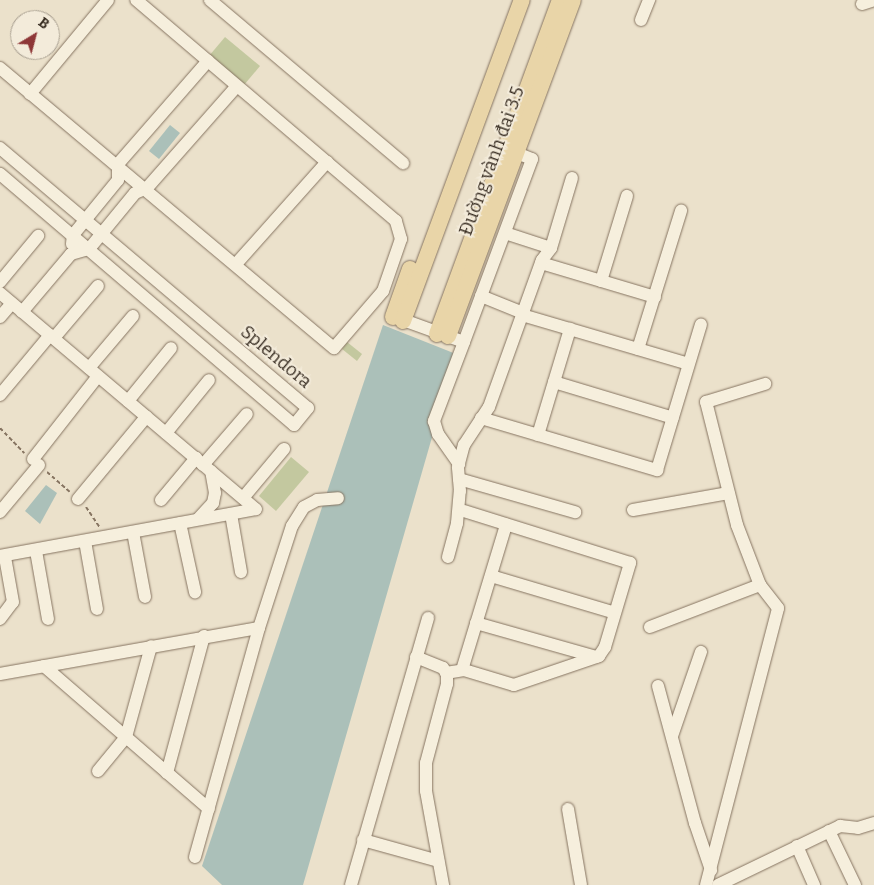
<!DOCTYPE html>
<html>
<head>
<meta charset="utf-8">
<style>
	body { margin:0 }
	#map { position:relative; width:874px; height:885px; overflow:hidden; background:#ebe1cb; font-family:Bitter,serif }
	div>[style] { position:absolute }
	.green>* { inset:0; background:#c3c89f }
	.water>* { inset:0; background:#abc0b9 }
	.path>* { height:2px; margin-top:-1px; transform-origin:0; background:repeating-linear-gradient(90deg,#867461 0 4px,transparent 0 6.5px) }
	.roads { filter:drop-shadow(0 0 1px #867461) drop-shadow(0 0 1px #867461) }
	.minor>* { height:12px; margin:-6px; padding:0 6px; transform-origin:6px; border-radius:6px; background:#f6efdd }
	.major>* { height:16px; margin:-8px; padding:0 8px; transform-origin:8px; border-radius:8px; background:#e9d5a8 }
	span { translate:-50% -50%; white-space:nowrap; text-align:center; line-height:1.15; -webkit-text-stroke:4px #f3ebda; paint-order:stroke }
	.street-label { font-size:18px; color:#382d22 }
	.north { position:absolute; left:10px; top:10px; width:50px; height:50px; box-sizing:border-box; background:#f3ebda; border:1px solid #a89f90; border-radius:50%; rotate:37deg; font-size:14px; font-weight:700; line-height:20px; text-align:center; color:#382d22 }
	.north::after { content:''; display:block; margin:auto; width:18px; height:22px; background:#8e3737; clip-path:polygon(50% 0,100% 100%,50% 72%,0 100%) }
</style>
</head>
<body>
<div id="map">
	<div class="green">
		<div style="clip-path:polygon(225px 37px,260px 66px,244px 85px,209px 56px)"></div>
		<div style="clip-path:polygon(347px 342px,362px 354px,357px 361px,342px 349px)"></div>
		<div style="clip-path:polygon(291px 457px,309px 472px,276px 511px,259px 496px)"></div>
	</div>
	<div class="water">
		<div style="clip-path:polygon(170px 125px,180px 133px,159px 159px,149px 151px)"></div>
		<div style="clip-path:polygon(383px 325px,456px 354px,303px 885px,222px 885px,202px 866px)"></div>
		<div style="clip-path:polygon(46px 485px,57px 493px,40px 524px,25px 511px)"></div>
	</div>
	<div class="path">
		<div style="left:0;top:428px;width:35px;rotate:46deg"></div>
		<div style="left:47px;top:472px;width:30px;rotate:41deg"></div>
		<div style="left:86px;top:507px;width:25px;rotate:56deg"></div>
	</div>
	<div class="roads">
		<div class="minor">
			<div style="left:210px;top:0;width:253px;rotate:40.2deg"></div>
			<div style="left:862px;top:4px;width:13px;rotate:-18deg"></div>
			<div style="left:641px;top:20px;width:22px;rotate:-68deg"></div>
			<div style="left:0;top:68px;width:436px;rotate:40deg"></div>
			<div style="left:334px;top:348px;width:75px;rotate:-49.3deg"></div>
			<div style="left:383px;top:291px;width:55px;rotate:-70.9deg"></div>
			<div style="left:401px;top:239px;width:19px;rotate:-106deg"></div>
			<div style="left:396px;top:221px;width:341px;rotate:-139.6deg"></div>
			<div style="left:30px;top:94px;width:122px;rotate:-50.3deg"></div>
			<div style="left:0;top:148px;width:403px;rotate:40.2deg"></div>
			<div style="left:308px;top:408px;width:22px;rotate:129deg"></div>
			<div style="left:294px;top:425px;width:387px;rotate:-139.5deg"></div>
			<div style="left:505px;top:233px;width:48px;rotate:18.1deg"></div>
			<div style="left:72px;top:244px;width:9px;rotate:-84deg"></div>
			<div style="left:73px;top:235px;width:71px;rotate:-50.7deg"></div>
			<div style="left:118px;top:180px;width:16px;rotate:-90deg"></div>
			<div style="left:118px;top:164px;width:137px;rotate:-48.9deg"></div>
			<div style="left:541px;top:263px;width:119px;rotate:16.6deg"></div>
			<div style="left:236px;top:264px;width:137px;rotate:-48.3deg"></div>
			<div style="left:601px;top:281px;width:89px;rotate:-73deg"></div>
			<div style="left:0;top:282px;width:60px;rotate:-50.4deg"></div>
			<div style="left:0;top:293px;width:335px;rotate:40.2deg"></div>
			<div style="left:481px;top:296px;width:45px;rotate:22deg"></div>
			<div style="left:22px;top:312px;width:76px;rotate:-49.8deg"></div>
			<div style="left:71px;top:254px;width:19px;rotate:-16deg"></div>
			<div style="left:89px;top:249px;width:72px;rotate:-50.6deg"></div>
			<div style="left:135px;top:193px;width:13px;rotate:-23deg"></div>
			<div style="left:147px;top:188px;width:136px;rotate:-48.6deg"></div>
			<div style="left:522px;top:315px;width:173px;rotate:16.4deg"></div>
			<div style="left:0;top:317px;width:18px;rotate:-49deg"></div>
			<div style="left:395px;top:317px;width:73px;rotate:19.9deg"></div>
			<div style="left:464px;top:342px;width:85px;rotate:110.8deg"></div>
			<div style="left:434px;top:421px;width:14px;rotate:73deg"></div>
			<div style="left:438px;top:434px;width:37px;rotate:55deg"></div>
			<div style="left:54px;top:338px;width:68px;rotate:-49.8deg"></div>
			<div style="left:464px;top:342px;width:195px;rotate:-69.6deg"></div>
			<div style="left:532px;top:159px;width:17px;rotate:-159deg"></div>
			<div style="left:638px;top:349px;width:145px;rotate:-72.7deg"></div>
			<div style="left:89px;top:368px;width:68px;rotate:-49.8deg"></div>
			<div style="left:554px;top:382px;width:124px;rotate:16.8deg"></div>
			<div style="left:0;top:395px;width:78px;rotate:-50.2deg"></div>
			<div style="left:128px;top:401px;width:68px;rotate:-50.9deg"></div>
			<div style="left:481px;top:418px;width:184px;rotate:16.5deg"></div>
			<div style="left:657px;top:470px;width:152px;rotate:-73.2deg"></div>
			<div style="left:166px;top:433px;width:68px;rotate:-50.9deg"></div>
			<div style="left:538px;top:435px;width:111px;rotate:-73.2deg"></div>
			<div style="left:33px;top:459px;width:105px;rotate:-51.9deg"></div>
			<div style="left:203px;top:465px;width:67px;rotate:-49.2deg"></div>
			<div style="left:459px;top:479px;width:121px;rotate:15.9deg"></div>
			<div style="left:243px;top:498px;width:64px;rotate:-50.1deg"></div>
			<div style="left:78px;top:499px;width:107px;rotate:-50.3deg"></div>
			<div style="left:161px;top:500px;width:55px;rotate:-50.2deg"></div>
			<div style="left:633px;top:510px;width:97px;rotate:-10.1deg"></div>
			<div style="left:0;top:512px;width:61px;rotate:-50.3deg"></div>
			<div style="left:231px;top:514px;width:59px;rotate:80.2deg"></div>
			<div style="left:198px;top:519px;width:22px;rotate:-47deg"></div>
			<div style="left:213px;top:503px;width:10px;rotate:-79deg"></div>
			<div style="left:215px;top:493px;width:22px;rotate:-100deg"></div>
			<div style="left:180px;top:523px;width:71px;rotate:77.7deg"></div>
			<div style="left:133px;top:532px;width:66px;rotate:79.5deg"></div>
			<div style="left:85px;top:541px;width:69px;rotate:80deg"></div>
			<div style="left:36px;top:551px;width:69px;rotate:80deg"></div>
			<div style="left:0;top:556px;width:260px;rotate:-10.4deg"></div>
			<div style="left:448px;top:557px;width:35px;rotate:-75deg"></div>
			<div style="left:457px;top:523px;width:32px;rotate:-85deg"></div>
			<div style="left:460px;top:491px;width:24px;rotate:-95deg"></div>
			<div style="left:458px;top:467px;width:23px;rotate:-75deg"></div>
			<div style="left:464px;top:445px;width:45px;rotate:-56.7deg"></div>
			<div style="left:489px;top:407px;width:156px;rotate:-70.2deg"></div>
			<div style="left:542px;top:260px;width:15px;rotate:-53deg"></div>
			<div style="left:551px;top:248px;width:73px;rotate:-73.3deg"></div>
			<div style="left:491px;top:576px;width:129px;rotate:16.6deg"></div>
			<div style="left:0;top:619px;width:21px;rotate:-53deg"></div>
			<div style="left:13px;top:602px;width:46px;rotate:-100.1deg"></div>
			<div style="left:476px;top:623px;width:125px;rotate:15.8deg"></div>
			<div style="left:650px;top:627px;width:118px;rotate:-20.9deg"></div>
			<div style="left:416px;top:657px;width:29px;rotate:22deg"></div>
			<div style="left:443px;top:668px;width:7px;rotate:56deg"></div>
			<div style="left:447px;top:674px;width:10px;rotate:90deg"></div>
			<div style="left:447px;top:684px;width:82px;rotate:104.9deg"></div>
			<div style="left:426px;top:763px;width:28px;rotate:90deg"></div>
			<div style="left:426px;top:791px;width:96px;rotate:79.7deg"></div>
			<div style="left:44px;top:666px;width:218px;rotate:40.9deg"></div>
			<div style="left:462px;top:670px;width:152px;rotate:-73.1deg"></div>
			<div style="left:446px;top:673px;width:18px;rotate:-9deg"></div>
			<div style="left:464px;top:670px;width:52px;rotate:16.7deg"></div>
			<div style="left:514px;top:685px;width:90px;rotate:-18.8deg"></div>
			<div style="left:599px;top:656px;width:11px;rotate:-56deg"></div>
			<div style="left:605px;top:647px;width:88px;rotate:-73.4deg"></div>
			<div style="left:630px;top:563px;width:174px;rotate:-162.6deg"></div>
			<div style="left:0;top:674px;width:263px;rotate:-10.1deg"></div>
			<div style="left:658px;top:686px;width:142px;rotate:74.9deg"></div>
			<div style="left:695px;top:823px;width:50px;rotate:71.2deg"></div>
			<div style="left:672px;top:736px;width:89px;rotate:-71deg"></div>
			<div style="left:98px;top:771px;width:44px;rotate:-50.5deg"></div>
			<div style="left:126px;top:737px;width:94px;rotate:-74.6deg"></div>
			<div style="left:167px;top:773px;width:142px;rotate:-74.9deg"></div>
			<div style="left:568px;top:809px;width:77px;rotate:80.3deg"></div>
			<div style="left:829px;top:831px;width:60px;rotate:64.3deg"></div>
			<div style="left:363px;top:840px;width:78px;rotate:15.6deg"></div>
			<div style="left:797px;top:846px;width:43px;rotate:66.4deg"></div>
			<div style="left:195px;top:857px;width:238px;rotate:-74.4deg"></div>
			<div style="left:259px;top:628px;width:107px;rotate:-72.1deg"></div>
			<div style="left:292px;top:526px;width:22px;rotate:-58deg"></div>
			<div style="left:304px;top:507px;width:15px;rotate:-28deg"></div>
			<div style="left:317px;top:500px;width:21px;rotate:-5deg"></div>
			<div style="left:351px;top:885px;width:278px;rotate:-73.9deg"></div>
			<div style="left:706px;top:885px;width:286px;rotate:-75.4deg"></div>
			<div style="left:778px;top:608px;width:29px;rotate:-128deg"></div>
			<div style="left:760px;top:585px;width:64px;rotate:-111deg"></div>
			<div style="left:737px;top:525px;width:127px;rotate:-104.1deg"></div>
			<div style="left:706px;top:402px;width:62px;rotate:-17deg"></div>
			<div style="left:718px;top:885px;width:136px;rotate:-25.8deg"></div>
			<div style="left:840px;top:826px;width:18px;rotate:6deg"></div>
			<div style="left:858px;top:828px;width:17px;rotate:-17deg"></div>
		</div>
		<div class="major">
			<div style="left:393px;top:317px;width:51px;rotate:-70.5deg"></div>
			<div style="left:403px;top:321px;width:342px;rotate:-69.7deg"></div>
			<div style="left:437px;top:334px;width:356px;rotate:-69.8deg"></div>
			<div style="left:448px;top:336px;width:358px;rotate:-69.6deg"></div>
		</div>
	</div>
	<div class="street-label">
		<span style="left:492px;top:161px;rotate:-70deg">Đường vành đai 3.5</span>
		<span style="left:276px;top:357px;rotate:40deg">Splendora</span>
	</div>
	<div class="north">B</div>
</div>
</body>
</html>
